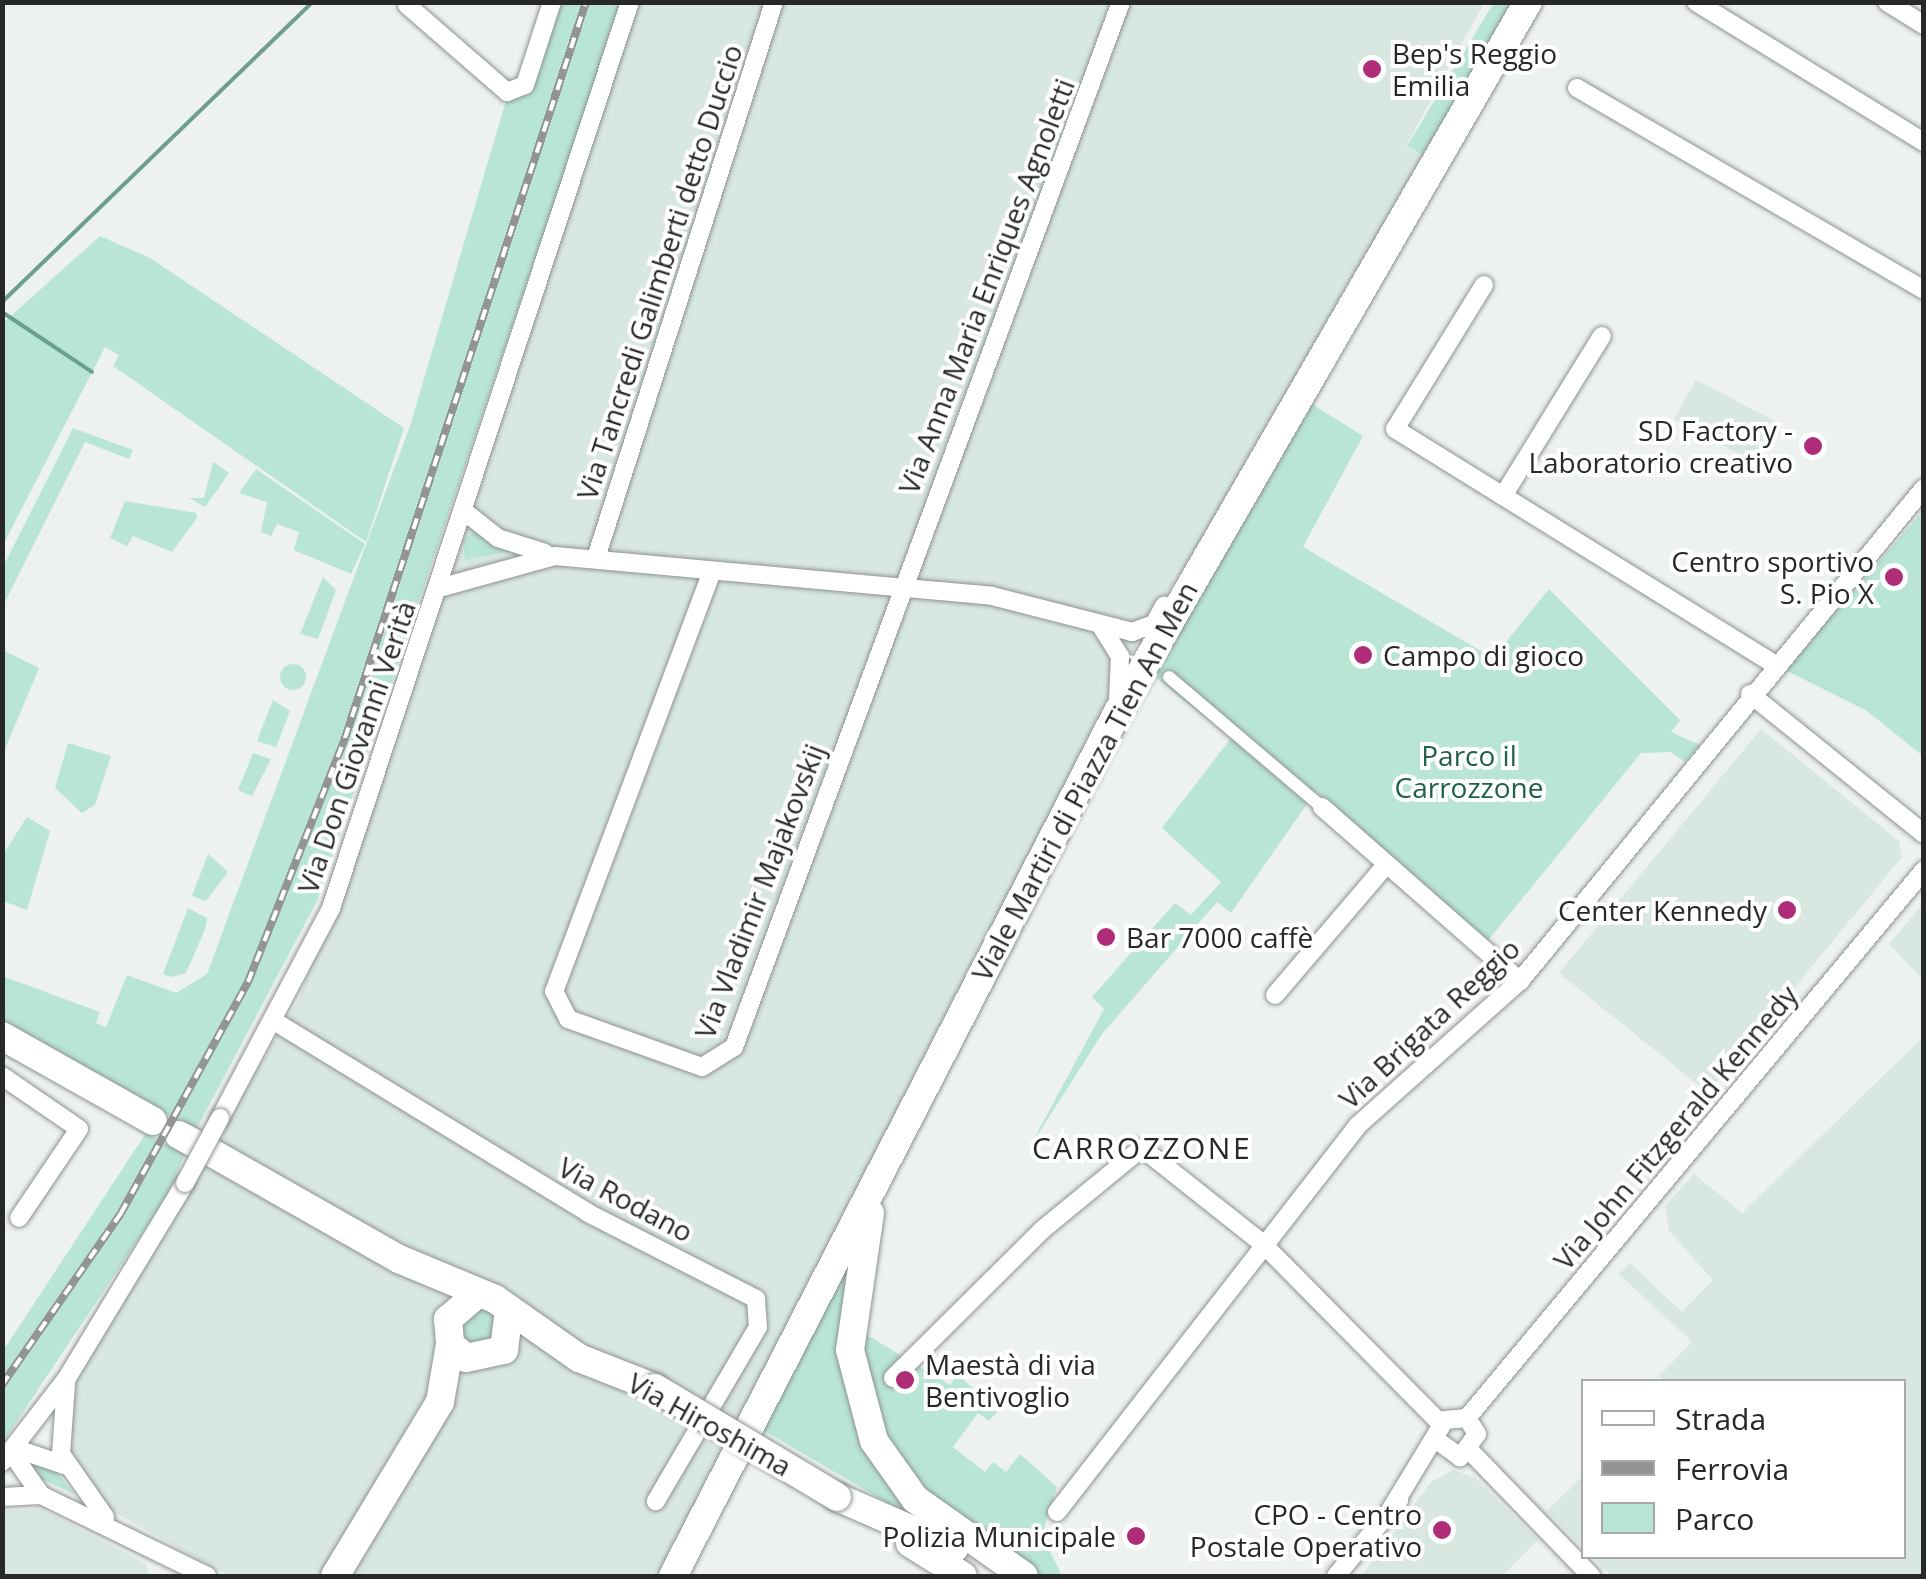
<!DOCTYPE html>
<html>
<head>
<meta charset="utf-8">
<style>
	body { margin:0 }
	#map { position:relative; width:1926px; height:1579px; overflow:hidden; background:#edf2f0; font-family:"Open Sans",sans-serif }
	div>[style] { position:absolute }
	.built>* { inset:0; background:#d9e7e1 }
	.green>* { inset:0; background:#b8e5d4 }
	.round { border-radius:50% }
	.stream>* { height:4px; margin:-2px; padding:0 2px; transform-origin:2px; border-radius:2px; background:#6c9f8d }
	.roads { filter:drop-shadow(0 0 2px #8d9290) drop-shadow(0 0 2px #8d9290) }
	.pedestrian>* { height:12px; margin:-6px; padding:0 6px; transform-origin:6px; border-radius:6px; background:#fff }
	.minor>* { height:18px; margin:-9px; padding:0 9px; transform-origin:9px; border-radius:9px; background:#fff }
	.primary>* { height:28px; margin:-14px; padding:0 14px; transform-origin:14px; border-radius:14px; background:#fff }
	.rail>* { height:8px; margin-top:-4px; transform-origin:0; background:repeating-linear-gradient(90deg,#fff 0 11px,#929594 0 22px); box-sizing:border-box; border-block:2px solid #929594 }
	.bridges { filter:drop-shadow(0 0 2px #8d9290) drop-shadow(0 0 2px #8d9290) }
	.minor-bridge>* { height:18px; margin:-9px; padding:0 9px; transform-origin:9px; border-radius:9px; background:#fff }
	.primary-bridge>* { height:28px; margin:-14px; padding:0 14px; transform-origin:14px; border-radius:14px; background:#fff }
	.dots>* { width:28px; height:28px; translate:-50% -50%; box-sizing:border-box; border:5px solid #fff; border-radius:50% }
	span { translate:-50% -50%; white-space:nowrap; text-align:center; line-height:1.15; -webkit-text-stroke:8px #fff; paint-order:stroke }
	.poi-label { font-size:28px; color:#272928 }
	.left { translate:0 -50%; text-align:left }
	.right { translate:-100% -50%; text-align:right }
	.street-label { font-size:28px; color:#272928 }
	.park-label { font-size:28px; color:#20614e }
	.neighbourhood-label { font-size:30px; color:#272928; letter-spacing:2.5px }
	.frame { position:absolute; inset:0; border:5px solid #272928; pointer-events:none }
	.legend { position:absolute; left:1581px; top:1379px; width:325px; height:180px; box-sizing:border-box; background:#fff; border:2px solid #a9a9a9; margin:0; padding:12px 18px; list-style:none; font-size:30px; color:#272928 }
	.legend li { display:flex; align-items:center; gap:20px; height:50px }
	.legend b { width:50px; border:2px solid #a9a9a9 }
</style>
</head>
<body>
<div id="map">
	<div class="built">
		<div style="clip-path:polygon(636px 3px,1484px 3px,1406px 146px,1426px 159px,1213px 526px,1153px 612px,658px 1576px,229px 1576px,101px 1505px,71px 1469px,66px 1398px,299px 999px,432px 632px)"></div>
		<div style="clip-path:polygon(1696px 380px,1775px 421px,1752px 461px,1674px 419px)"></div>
		<div style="clip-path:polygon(1761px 729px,1899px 841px,1902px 857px,1708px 1093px,1559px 973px)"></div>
		<div style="clip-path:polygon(1923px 904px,1923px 980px,1889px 944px)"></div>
		<div style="clip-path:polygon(1923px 1037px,1923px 1576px,1612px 1576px,1592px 1557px,1904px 1556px,1904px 1382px,1665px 1381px,1659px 1376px,1692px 1342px,1619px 1274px,1630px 1263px,1682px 1312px,1713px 1280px,1669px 1231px,1665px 1206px,1694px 1174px,1742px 1213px)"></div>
		<div style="clip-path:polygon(1453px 1470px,1474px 1477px,1538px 1540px,1502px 1576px,1361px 1576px,1431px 1482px)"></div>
		<div style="clip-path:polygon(1583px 1476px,1583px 1548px,1547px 1511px)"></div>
		<div style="clip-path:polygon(41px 1509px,145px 1563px,150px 1576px,3px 1576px,3px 1510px)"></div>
	</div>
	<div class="green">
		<div style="clip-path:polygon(555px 3px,622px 3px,317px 901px,196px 1130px,3px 1025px,2px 976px,100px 1012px,96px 1023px,106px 1027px,127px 975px,176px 993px,207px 974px,410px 426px,507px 97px)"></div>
		<div style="clip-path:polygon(1515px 3px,1426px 158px,1407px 146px,1493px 4px)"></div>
		<div style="clip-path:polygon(100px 236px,150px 258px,404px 428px,366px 542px,113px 366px,119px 355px,105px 347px,3px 545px,3px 323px)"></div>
		<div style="clip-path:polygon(1307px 401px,1363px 436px,1303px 547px,1493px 658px,1549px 589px,1680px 720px,1671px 732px,1700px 745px,1685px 762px,1671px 752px,1641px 753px,1486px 943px,1316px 791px,1231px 913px,1217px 902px,1102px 1034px,1028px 1150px,1104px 1009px,1092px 997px,1175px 903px,1191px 915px,1221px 882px,1162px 828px,1231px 738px,1155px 677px)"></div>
		<div style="clip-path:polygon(73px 428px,133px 450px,129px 459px,85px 442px,3px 606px,3px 567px)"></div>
		<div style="clip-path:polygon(213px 462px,229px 473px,205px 507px,189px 498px,204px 498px)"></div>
		<div style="clip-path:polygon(256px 469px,365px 544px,351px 574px,294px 550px,299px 532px,277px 524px,271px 536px,261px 532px,267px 502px,239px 493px)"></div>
		<div style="clip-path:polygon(125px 501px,196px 513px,197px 518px,172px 552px,133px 536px,127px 546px,110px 538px)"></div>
		<div style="clip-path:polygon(1923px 511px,1922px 715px,1923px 756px,1867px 711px,1785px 670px)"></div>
		<div style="clip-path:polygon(477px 531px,513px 551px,465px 560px,463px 539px)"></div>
		<div style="clip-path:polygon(323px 577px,336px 590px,318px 639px,300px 634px)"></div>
		<div style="clip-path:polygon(3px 650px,39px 668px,3px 754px)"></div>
		<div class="round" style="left:280px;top:664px;width:26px;height:26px"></div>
		<div style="clip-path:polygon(273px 700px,290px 711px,276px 747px,257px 741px)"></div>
		<div style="clip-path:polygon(68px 743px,111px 756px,95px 805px,82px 813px,55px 788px)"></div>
		<div style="clip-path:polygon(253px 753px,271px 759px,252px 796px,238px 790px)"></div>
		<div style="clip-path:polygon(27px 817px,50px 831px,27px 910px,3px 901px,2px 856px)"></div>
		<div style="clip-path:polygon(208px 854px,228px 872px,206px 901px,192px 896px)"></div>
		<div style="clip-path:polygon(188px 908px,207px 918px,205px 929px,186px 973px,171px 977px,163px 974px)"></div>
		<div style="clip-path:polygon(146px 1133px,185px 1154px,165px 1199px,3px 1442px,3px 1351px)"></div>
		<div style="clip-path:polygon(860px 1225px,846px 1363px,934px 1530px,761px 1429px)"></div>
		<div style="clip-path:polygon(477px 1308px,496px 1315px,498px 1342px,465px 1346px,458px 1326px)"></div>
		<div style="clip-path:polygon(857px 1329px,950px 1385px,958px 1375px,998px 1411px,989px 1421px,978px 1413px,953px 1447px,985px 1472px,993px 1462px,1006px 1472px,1020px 1454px,1057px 1487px,1042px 1535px,1062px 1576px,1037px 1576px,948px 1517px,888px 1453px)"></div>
		<div style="clip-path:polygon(30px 1460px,55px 1470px,74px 1494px,39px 1478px)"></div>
	</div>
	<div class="stream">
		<div style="left:2px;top:302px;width:432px;rotate:-44deg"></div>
		<div style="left:2px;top:312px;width:108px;rotate:33.7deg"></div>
	</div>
	<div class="roads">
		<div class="pedestrian">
			<div style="left:1169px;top:677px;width:201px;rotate:40.4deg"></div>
		</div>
		<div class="minor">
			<div style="left:1696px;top:2px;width:268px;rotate:31.6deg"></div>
			<div style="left:1887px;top:2px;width:44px;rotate:31.9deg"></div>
			<div style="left:407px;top:5px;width:133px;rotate:41deg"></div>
			<div style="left:507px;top:92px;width:19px;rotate:-21deg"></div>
			<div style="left:525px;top:85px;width:87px;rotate:-72deg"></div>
			<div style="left:1577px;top:88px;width:402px;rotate:30.2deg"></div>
			<div style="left:1484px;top:285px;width:169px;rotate:121.7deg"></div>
			<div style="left:1395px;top:429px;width:445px;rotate:31.8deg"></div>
			<div style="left:1503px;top:496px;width:188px;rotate:-58.3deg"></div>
			<div style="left:465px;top:512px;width:42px;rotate:38.2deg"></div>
			<div style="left:498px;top:538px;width:49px;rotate:17.7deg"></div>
			<div style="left:596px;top:558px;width:584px;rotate:-72.25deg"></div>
			<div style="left:711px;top:574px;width:446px;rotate:110.6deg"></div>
			<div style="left:554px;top:991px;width:31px;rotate:63deg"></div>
			<div style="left:568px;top:1019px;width:142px;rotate:19.7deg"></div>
			<div style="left:702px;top:1067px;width:38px;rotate:-32deg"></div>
			<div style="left:734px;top:1047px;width:1114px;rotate:-69.68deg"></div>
			<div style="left:439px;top:588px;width:120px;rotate:-15.4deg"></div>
			<div style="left:555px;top:556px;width:439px;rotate:5.2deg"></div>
			<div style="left:992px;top:596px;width:145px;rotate:14.4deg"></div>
			<div style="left:1132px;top:632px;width:23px;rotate:-20deg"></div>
			<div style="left:1154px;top:624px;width:21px;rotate:-61deg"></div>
			<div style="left:1101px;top:626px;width:36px;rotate:58deg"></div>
			<div style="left:1120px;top:656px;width:44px;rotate:92.6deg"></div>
			<div style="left:1750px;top:694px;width:223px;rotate:38.8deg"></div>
			<div style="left:1322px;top:807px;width:264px;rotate:41.3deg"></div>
			<div style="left:1275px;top:995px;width:172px;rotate:-49.5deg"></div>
			<div style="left:274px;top:1021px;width:368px;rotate:31.4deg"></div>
			<div style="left:588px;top:1213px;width:189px;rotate:27.1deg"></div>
			<div style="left:756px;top:1299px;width:28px;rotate:86deg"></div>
			<div style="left:758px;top:1327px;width:202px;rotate:120.4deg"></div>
			<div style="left:2px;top:1076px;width:93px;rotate:34.5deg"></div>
			<div style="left:79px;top:1129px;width:107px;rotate:124deg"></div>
			<div style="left:220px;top:1118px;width:238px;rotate:-62.1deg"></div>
			<div style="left:331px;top:908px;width:954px;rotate:-71.74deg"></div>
			<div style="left:893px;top:1378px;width:210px;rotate:-44.8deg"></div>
			<div style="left:1042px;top:1230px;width:129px;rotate:-39.4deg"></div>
			<div style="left:1142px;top:1148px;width:154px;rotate:38.4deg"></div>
			<div style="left:1263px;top:1244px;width:253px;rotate:45.3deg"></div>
			<div style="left:66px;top:1384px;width:70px;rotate:94.1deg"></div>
			<div style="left:61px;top:1454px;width:77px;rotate:55.1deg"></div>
			<div style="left:1467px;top:1418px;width:714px;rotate:-50.17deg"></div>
			<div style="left:14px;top:1448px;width:53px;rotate:18.8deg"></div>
			<div style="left:11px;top:1452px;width:52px;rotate:55.1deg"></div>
			<div style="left:41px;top:1495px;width:185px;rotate:26deg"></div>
			<div style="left:1471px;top:1452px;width:173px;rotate:45.9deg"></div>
			<div style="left:2px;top:1462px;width:106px;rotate:-52.3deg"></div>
			<div style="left:67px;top:1378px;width:228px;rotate:-58.8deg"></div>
			<div style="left:2px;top:1497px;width:39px;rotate:-3deg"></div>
			<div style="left:1391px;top:1509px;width:104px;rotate:-58.8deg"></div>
			<div style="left:1445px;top:1420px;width:22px;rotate:-5deg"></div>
			<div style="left:1467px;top:1418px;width:19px;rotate:58deg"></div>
			<div style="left:1477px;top:1434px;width:29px;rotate:126deg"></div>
			<div style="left:1460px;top:1457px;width:29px;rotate:-144deg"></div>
			<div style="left:1057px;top:1512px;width:489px;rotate:-52.1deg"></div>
			<div style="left:1357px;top:1126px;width:218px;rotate:-41.7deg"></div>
			<div style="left:1520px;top:981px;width:637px;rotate:-50.67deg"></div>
			<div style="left:1336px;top:1576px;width:99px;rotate:-50.3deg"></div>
		</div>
		<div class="primary">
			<div style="left:2px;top:1036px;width:173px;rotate:29.4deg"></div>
			<div style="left:179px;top:1135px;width:15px;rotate:28deg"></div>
			<div style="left:214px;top:1154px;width:213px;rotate:29.6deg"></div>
			<div style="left:399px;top:1259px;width:104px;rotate:22.6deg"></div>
			<div style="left:495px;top:1299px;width:103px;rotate:35.1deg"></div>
			<div style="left:579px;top:1358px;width:82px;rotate:21.5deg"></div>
			<div style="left:870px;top:1213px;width:138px;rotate:98.3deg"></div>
			<div style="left:850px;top:1350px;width:94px;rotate:75.2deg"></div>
			<div style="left:874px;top:1441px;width:71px;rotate:54.7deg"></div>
			<div style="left:915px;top:1499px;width:133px;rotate:35.2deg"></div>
			<div style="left:476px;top:1295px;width:37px;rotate:139deg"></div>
			<div style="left:448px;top:1319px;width:25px;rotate:85deg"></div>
			<div style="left:450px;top:1344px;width:21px;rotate:41deg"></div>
			<div style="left:466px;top:1358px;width:39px;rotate:-12deg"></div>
			<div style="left:504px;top:1350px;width:38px;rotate:-83deg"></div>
			<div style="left:837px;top:1497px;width:128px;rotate:23.6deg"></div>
			<div style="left:910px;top:1543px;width:62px;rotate:31.9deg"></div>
			<div style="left:335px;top:1576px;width:203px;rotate:-58.9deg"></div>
			<div style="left:440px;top:1402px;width:59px;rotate:-80.2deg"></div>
			<div style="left:673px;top:1576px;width:968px;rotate:-62.77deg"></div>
			<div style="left:1116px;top:715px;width:823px;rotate:-59.98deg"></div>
		</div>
	</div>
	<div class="rail">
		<div style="left:2px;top:1385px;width:209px;rotate:-55.3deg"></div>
		<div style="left:121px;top:1213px;width:264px;rotate:-61.2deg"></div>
		<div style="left:248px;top:982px;width:263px;rotate:-68.3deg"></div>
		<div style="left:345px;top:738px;width:774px;rotate:-71.87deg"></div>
	</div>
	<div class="bridges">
		<div class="minor-bridge">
			<div style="left:185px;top:1183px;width:74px;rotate:-61.7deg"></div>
		</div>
		<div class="primary-bridge">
			<div style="left:655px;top:1388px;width:212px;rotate:30.9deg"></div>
		</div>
	</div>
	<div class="dots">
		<div style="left:1372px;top:69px;background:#ae2c78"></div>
		<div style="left:1813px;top:446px;background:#ae2c78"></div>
		<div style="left:1894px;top:577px;background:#ae2c78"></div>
		<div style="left:1363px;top:655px;background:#ae2c78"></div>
		<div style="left:1787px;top:910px;background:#ae2c78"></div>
		<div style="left:1106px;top:937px;background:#ae2c78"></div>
		<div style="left:905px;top:1380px;background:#ae2c78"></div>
		<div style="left:1442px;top:1530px;background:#ae2c78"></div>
		<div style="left:1136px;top:1536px;background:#ae2c78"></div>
	</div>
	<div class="poi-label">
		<span class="left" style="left:1392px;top:69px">Bep's Reggio<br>Emilia</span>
		<span class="right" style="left:1793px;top:446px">SD Factory -<br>Laboratorio creativo</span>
		<span class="right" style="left:1874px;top:577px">Centro sportivo<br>S. Pio X</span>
		<span class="left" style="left:1383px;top:655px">Campo di gioco</span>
		<span class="right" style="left:1767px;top:910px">Center Kennedy</span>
		<span class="left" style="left:1126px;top:937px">Bar 7000 caffè</span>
		<span class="left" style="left:925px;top:1380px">Maestà di via<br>Bentivoglio</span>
		<span class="right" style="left:1422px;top:1530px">CPO - Centro<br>Postale Operativo</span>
		<span class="right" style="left:1116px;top:1536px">Polizia Municipale</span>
	</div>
	<div class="street-label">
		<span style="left:659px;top:272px;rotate:-72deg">Via Tancredi Galimberti detto Duccio</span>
		<span style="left:986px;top:286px;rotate:-69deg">Via Anna Maria Enriques Agnoletti</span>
		<span style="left:356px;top:747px;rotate:-71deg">Via Don Giovanni Verità</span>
		<span style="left:1084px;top:781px;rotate:-62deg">Viale Martiri di Piazza Tien An Men</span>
		<span style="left:759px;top:891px;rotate:-69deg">Via Vladimir Majakovskij</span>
		<span style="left:1429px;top:1023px;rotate:-43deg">Via Brigata Reggio</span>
		<span style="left:1675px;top:1127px;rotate:-50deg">Via John Fitzgerald Kennedy</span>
		<span style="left:626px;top:1199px;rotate:28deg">Via Rodano</span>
		<span style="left:710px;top:1424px;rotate:29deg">Via Hiroshima</span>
	</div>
	<div class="park-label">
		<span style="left:1469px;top:771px">Parco il<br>Carrozzone</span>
	</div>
	<div class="neighbourhood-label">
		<span style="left:1142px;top:1148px">CARROZZONE</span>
	</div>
	<div class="frame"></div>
	<ul class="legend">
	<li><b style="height:12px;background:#fff"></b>Strada</li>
	<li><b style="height:12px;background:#929594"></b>Ferrovia</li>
	<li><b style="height:28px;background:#b8e5d4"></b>Parco</li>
	</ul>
</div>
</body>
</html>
